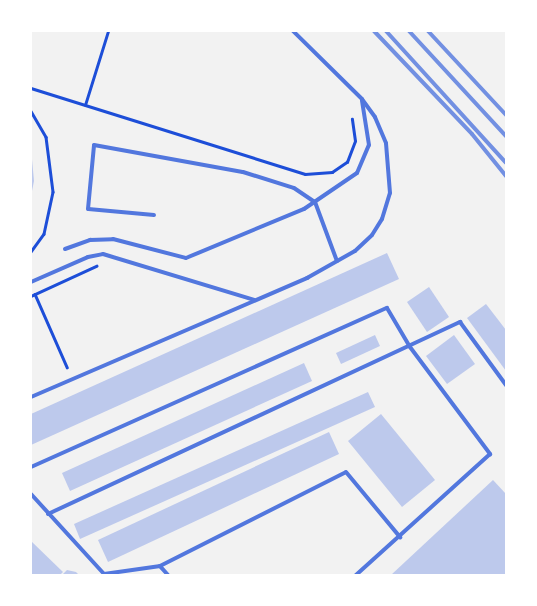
<!DOCTYPE html>
<html>
<head>
<meta charset="utf-8">
<style>
	body { margin:0 }
	#map { position:relative; width:537px; height:606px; overflow:hidden; background:#f2f2f2; font-family:"DejaVu Sans",sans-serif }
	div>[style] { position:absolute }
	.building>* { inset:0; background:#bdc9ec }
	.path>* { height:2.5px; margin:-1.25px; padding:0 1.25px; transform-origin:1.25px; border-radius:1.25px; background:#1d4ed8 }
	.service>* { height:4px; margin:-2px; padding:0 2px; transform-origin:2px; border-radius:2px; background:#5277de }
	.rail>* { height:4px; margin:-2px; padding:0 2px; transform-origin:2px; border-radius:2px; background:#7290e2 }
	span { translate:-50% -50%; white-space:nowrap; text-align:center; line-height:1.15; -webkit-text-stroke:5px #fff; paint-order:stroke }
	.frame { position:absolute; inset:0; border:32px solid #fff; pointer-events:none }
</style>
</head>
<body>
<div id="map">
	<div class="building">
		<div style="clip-path:polygon(31px 149px,34px 181px,32px 191px,31px 191px)"></div>
		<div style="clip-path:polygon(387px 253px,399px 279px,31px 445px,31px 414px)"></div>
		<div style="clip-path:polygon(429px 287px,449px 317px,427px 332px,407px 302px)"></div>
		<div style="clip-path:polygon(486px 304px,506px 330px,506px 371px,467px 318px)"></div>
		<div style="clip-path:polygon(375px 335px,380px 346px,341px 364px,336px 353px)"></div>
		<div style="clip-path:polygon(454px 335px,475px 364px,447px 384px,426px 356px)"></div>
		<div style="clip-path:polygon(304px 363px,312px 381px,70px 491px,62px 473px)"></div>
		<div style="clip-path:polygon(368px 392px,375px 407px,80px 539px,74px 524px)"></div>
		<div style="clip-path:polygon(381px 414px,435px 480px,402px 507px,348px 441px)"></div>
		<div style="clip-path:polygon(329px 432px,339px 454px,108px 562px,98px 540px)"></div>
		<div style="clip-path:polygon(493px 480px,506px 494px,506px 575px,391px 575px)"></div>
		<div style="clip-path:polygon(31px 541px,63px 572px,60px 575px,31px 575px)"></div>
		<div style="clip-path:polygon(67px 570px,76px 572px,79px 575px,62px 575px)"></div>
	</div>
	<div class="path">
		<div style="left:31px;top:88px;width:287px;rotate:17.4deg"></div>
		<div style="left:305px;top:174px;width:27px;rotate:-4deg"></div>
		<div style="left:332px;top:172px;width:18px;rotate:-34deg"></div>
		<div style="left:347px;top:162px;width:22px;rotate:-69deg"></div>
		<div style="left:355px;top:141px;width:22px;rotate:-98deg"></div>
		<div style="left:85px;top:105px;width:77px;rotate:-72.7deg"></div>
		<div style="left:31px;top:111px;width:30px;rotate:60deg"></div>
		<div style="left:46px;top:137px;width:55px;rotate:82.7deg"></div>
		<div style="left:53px;top:192px;width:43px;rotate:102.1deg"></div>
		<div style="left:44px;top:234px;width:22px;rotate:126deg"></div>
		<div style="left:35px;top:294px;width:80px;rotate:66.3deg"></div>
		<div style="left:31px;top:296px;width:72px;rotate:-24.8deg"></div>
	</div>
	<div class="service">
		<div style="left:154px;top:215px;width:66px;rotate:-174.8deg"></div>
		<div style="left:88px;top:209px;width:64px;rotate:-84.6deg"></div>
		<div style="left:94px;top:145px;width:151px;rotate:10.3deg"></div>
		<div style="left:243px;top:172px;width:53px;rotate:17.4deg"></div>
		<div style="left:294px;top:188px;width:25px;rotate:34deg"></div>
		<div style="left:315px;top:202px;width:63px;rotate:69.6deg"></div>
		<div style="left:65px;top:249px;width:27px;rotate:-20deg"></div>
		<div style="left:90px;top:240px;width:23px;rotate:-2deg"></div>
		<div style="left:113px;top:239px;width:75px;rotate:14.6deg"></div>
		<div style="left:186px;top:258px;width:128px;rotate:-22.6deg"></div>
		<div style="left:304px;top:209px;width:64px;rotate:-34.2deg"></div>
		<div style="left:357px;top:173px;width:30px;rotate:-67deg"></div>
		<div style="left:369px;top:145px;width:45px;rotate:-99deg"></div>
		<div style="left:31px;top:282px;width:62px;rotate:-23.7deg"></div>
		<div style="left:88px;top:257px;width:15px;rotate:-11deg"></div>
		<div style="left:103px;top:254px;width:158px;rotate:16.9deg"></div>
		<div style="left:31px;top:397px;width:301px;rotate:-23.3deg"></div>
		<div style="left:307px;top:278px;width:55px;rotate:-29.4deg"></div>
		<div style="left:355px;top:251px;width:23px;rotate:-43deg"></div>
		<div style="left:372px;top:235px;width:19px;rotate:-58deg"></div>
		<div style="left:382px;top:219px;width:27px;rotate:-73deg"></div>
		<div style="left:390px;top:193px;width:50px;rotate:-94.6deg"></div>
		<div style="left:386px;top:143px;width:28px;rotate:-113deg"></div>
		<div style="left:375px;top:117px;width:22px;rotate:-126deg"></div>
		<div style="left:362px;top:99px;width:97px;rotate:-135.4deg"></div>
		<div style="left:31px;top:467px;width:390px;rotate:-24.1deg"></div>
		<div style="left:387px;top:308px;width:45px;rotate:59.5deg"></div>
		<div style="left:410px;top:347px;width:134px;rotate:53.2deg"></div>
		<div style="left:490px;top:454px;width:181px;rotate:137.9deg"></div>
		<div style="left:31px;top:494px;width:108px;rotate:47.6deg"></div>
		<div style="left:104px;top:574px;width:57px;rotate:-8.1deg"></div>
		<div style="left:48px;top:514px;width:455px;rotate:-25deg"></div>
		<div style="left:460px;top:322px;width:78px;rotate:53.9deg"></div>
		<div style="left:168px;top:575px;width:12px;rotate:-132deg"></div>
		<div style="left:160px;top:566px;width:208px;rotate:-26.8deg"></div>
		<div style="left:346px;top:472px;width:85px;rotate:50.3deg"></div>
	</div>
	<div class="rail">
		<div style="left:374px;top:31px;width:142px;rotate:46.4deg"></div>
		<div style="left:472px;top:134px;width:54px;rotate:51deg"></div>
		<div style="left:386px;top:31px;width:178px;rotate:47.7deg"></div>
		<div style="left:409px;top:31px;width:143px;rotate:47.3deg"></div>
		<div style="left:428px;top:31px;width:115px;rotate:47.1deg"></div>
	</div>
	<div class="frame"></div>
</div>
</body>
</html>
